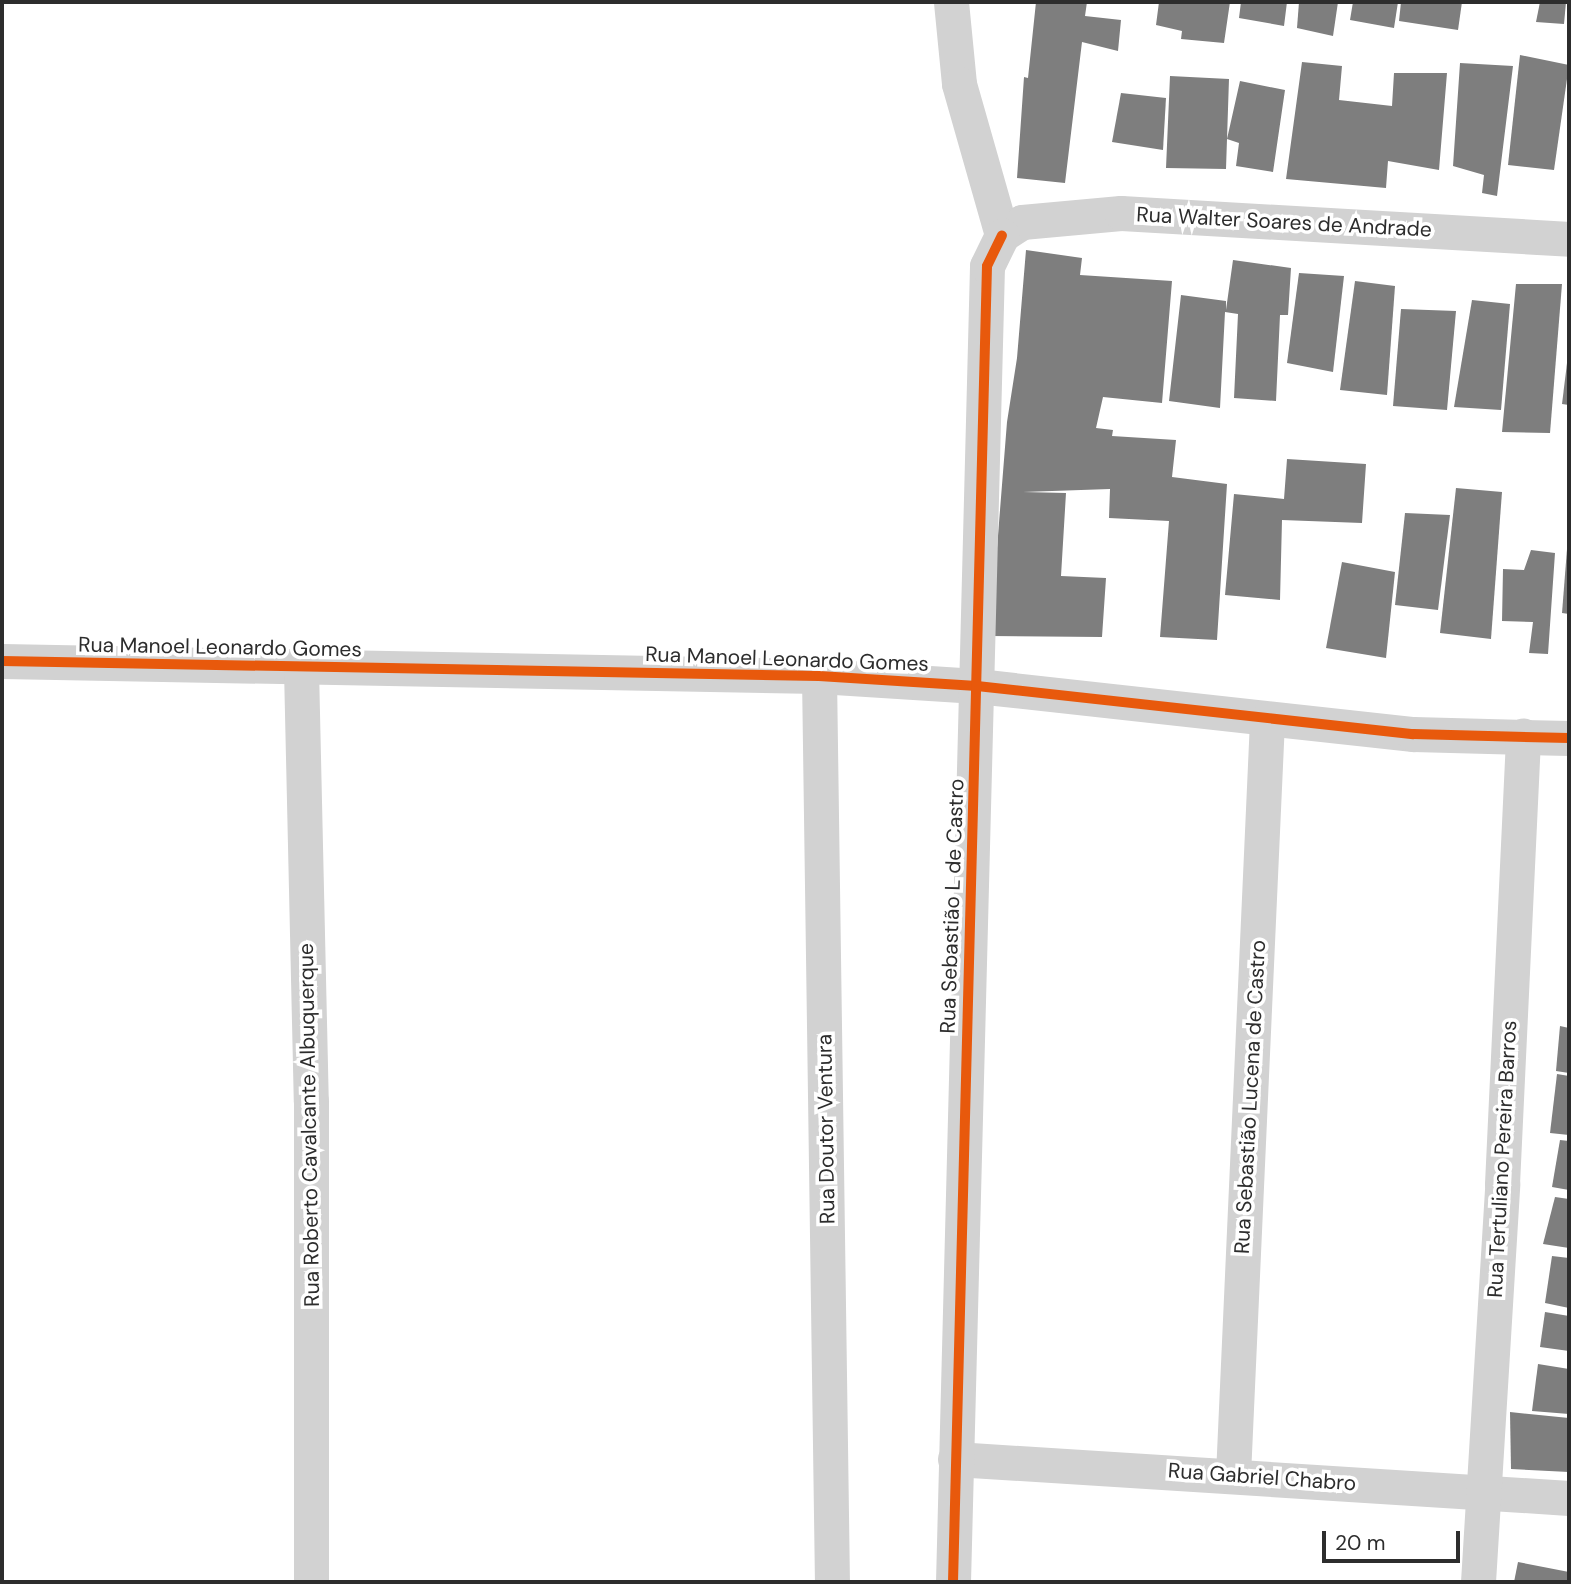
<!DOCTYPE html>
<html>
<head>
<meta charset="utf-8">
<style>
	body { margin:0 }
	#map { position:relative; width:1571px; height:1584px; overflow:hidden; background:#fff; font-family:"DM Sans",sans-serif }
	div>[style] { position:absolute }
	.building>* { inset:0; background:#7e7e7e }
	.minor>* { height:35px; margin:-17.5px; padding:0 17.5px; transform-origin:17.5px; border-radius:17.5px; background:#d2d2d2 }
	.cycleway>* { height:10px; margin:-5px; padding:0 5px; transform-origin:5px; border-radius:5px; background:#e8590c }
	span { translate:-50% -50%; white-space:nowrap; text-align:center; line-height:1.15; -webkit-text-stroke:7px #fff; paint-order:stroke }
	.street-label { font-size:21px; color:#2d2d2d }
	.frame { position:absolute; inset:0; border:4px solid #2d2d2d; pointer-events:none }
	.scale { position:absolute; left:1322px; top:1531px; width:138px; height:32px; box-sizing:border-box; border:4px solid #2d2d2d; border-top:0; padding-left:9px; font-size:21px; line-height:24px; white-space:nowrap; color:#2d2d2d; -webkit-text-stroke:5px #fff; paint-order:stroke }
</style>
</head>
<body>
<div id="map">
	<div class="building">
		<div style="clip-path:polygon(1036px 2px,1087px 2px,1085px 16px,1121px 20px,1118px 51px,1082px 42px,1065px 183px,1017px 178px,1024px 77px,1028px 78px)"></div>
		<div style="clip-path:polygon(1159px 2px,1230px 2px,1224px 43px,1181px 39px,1182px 31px,1156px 25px)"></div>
		<div style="clip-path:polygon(1241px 2px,1287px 2px,1284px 26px,1239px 18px)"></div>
		<div style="clip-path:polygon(1299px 2px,1338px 2px,1333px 36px,1297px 28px)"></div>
		<div style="clip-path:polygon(1353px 2px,1398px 2px,1394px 28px,1350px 20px)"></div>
		<div style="clip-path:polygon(1401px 2px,1462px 2px,1458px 30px,1399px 21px)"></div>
		<div style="clip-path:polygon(1540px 2px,1566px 2px,1564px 24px,1536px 22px)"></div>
		<div style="clip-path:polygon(1520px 55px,1569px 65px,1554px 170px,1508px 165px)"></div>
		<div style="clip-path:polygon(1302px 62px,1342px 66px,1339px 100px,1392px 106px,1394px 73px,1447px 73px,1439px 170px,1388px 161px,1386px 188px,1286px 179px)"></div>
		<div style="clip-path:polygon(1460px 63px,1513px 66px,1497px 196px,1482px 193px,1484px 175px,1453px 166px)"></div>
		<div style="clip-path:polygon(1170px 76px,1229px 79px,1227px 139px,1240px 81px,1285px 90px,1273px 172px,1236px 166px,1239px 143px,1227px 139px,1226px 169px,1166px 168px)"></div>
		<div style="clip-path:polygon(1121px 93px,1166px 98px,1163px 150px,1112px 142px)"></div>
		<div style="clip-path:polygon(1026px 250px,1082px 258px,1080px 275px,1172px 281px,1162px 403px,1103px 397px,1096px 428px,1113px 430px,1112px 436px,1176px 440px,1172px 477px,1227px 484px,1217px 640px,1160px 637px,1169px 521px,1109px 518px,1110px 489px,1023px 492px,1066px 493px,1061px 576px,1106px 578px,1102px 637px,990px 636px,1007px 422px,1017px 358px)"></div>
		<div style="clip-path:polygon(1233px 260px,1291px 268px,1288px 315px,1280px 315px,1276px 401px,1234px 398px,1238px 314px,1225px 312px,1220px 408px,1169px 401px,1181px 295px,1226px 301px,1226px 310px)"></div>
		<div style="clip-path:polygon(1299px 273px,1344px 276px,1333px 372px,1287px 363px)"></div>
		<div style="clip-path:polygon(1355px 281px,1395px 286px,1387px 395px,1340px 390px)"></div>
		<div style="clip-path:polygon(1516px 284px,1562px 284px,1550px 433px,1502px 432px)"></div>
		<div style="clip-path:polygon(1472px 300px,1510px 304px,1501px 410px,1454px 407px)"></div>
		<div style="clip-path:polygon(1401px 309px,1456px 311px,1447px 410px,1393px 406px)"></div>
		<div style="clip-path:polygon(1568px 355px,1569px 355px,1569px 405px,1562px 404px)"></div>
		<div style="clip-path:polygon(1287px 459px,1366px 464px,1362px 523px,1282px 520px,1280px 600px,1225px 595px,1234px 494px,1284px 499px)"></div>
		<div style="clip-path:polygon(1456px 488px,1502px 492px,1491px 639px,1440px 633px)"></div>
		<div style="clip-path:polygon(1405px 513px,1450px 515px,1438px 610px,1395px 605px)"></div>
		<div style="clip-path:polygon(1567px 549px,1569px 549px,1569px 614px,1562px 613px)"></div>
		<div style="clip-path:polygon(1531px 550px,1555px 553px,1548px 654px,1529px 653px,1533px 622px,1502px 621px,1503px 569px,1524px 570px)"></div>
		<div style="clip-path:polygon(1342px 562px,1395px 572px,1386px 658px,1326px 648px)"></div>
		<div style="clip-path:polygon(1560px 1026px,1569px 1028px,1569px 1073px,1556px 1071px)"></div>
		<div style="clip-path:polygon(1557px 1074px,1569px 1076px,1569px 1135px,1550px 1133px)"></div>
		<div style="clip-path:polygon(1560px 1140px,1569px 1141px,1569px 1190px,1552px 1187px)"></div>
		<div style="clip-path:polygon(1555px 1197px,1569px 1199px,1569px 1248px,1543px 1244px)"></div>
		<div style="clip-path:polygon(1552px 1256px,1569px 1258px,1569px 1308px,1545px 1303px)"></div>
		<div style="clip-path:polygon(1545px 1312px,1569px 1316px,1569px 1351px,1540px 1347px)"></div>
		<div style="clip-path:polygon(1538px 1364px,1569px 1369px,1569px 1414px,1532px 1411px)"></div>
		<div style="clip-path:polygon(1510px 1412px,1569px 1418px,1569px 1472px,1511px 1469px)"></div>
		<div style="clip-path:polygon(1518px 1562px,1569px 1572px,1569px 1582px,1514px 1582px)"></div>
	</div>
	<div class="minor">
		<div style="left:951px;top:2px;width:82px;rotate:84.4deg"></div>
		<div style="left:959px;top:84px;width:157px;rotate:74.1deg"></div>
		<div style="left:1002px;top:235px;width:24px;rotate:-33deg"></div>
		<div style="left:1022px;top:222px;width:99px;rotate:-5.2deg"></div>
		<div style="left:1121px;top:213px;width:449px;rotate:3.3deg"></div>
		<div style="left:2px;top:661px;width:817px;rotate:1.05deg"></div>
		<div style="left:819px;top:676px;width:158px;rotate:3.6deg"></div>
		<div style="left:977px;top:686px;width:439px;rotate:6.3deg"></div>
		<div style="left:1413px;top:734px;width:156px;rotate:1.5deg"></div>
		<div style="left:301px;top:669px;width:432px;rotate:88.7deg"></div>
		<div style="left:311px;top:1101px;width:481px;rotate:90deg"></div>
		<div style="left:819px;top:676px;width:906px;rotate:89.18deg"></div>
		<div style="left:955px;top:1459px;width:615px;rotate:3.63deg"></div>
		<div style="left:1233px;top:1475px;width:756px;rotate:-87.42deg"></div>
		<div style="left:953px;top:1582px;width:1316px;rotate:-88.52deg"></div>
		<div style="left:987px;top:266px;width:34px;rotate:-64deg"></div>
		<div style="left:1478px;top:1582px;width:399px;rotate:-86.5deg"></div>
		<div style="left:1502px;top:1184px;width:449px;rotate:-87.3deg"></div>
	</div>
	<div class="cycleway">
		<div style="left:2px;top:661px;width:817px;rotate:1.05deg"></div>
		<div style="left:819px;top:676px;width:158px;rotate:3.6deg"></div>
		<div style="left:977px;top:686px;width:439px;rotate:6.3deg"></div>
		<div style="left:1413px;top:734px;width:156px;rotate:1.5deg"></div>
		<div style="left:953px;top:1582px;width:1316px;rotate:-88.52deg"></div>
		<div style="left:987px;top:266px;width:34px;rotate:-64deg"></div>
	</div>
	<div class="street-label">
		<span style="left:1284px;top:222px;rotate:3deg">Rua Walter Soares de Andrade</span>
		<span style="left:220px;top:647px;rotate:1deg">Rua Manoel Leonardo Gomes</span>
		<span style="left:787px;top:659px;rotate:2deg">Rua Manoel Leonardo Gomes</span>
		<span style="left:952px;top:906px;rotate:-88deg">Rua Sebastião L de Castro</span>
		<span style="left:1250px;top:1097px;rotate:-87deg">Rua Sebastião Lucena de Castro</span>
		<span style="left:309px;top:1125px;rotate:-91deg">Rua Roberto Cavalcante Albuquerque</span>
		<span style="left:826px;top:1129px;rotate:-91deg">Rua Doutor Ventura</span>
		<span style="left:1502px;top:1159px;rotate:-87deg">Rua Tertuliano Pereira Barros</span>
		<span style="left:1262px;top:1477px;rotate:4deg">Rua Gabriel Chabro</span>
	</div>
	<div class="frame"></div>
	<div class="scale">20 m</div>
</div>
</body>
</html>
